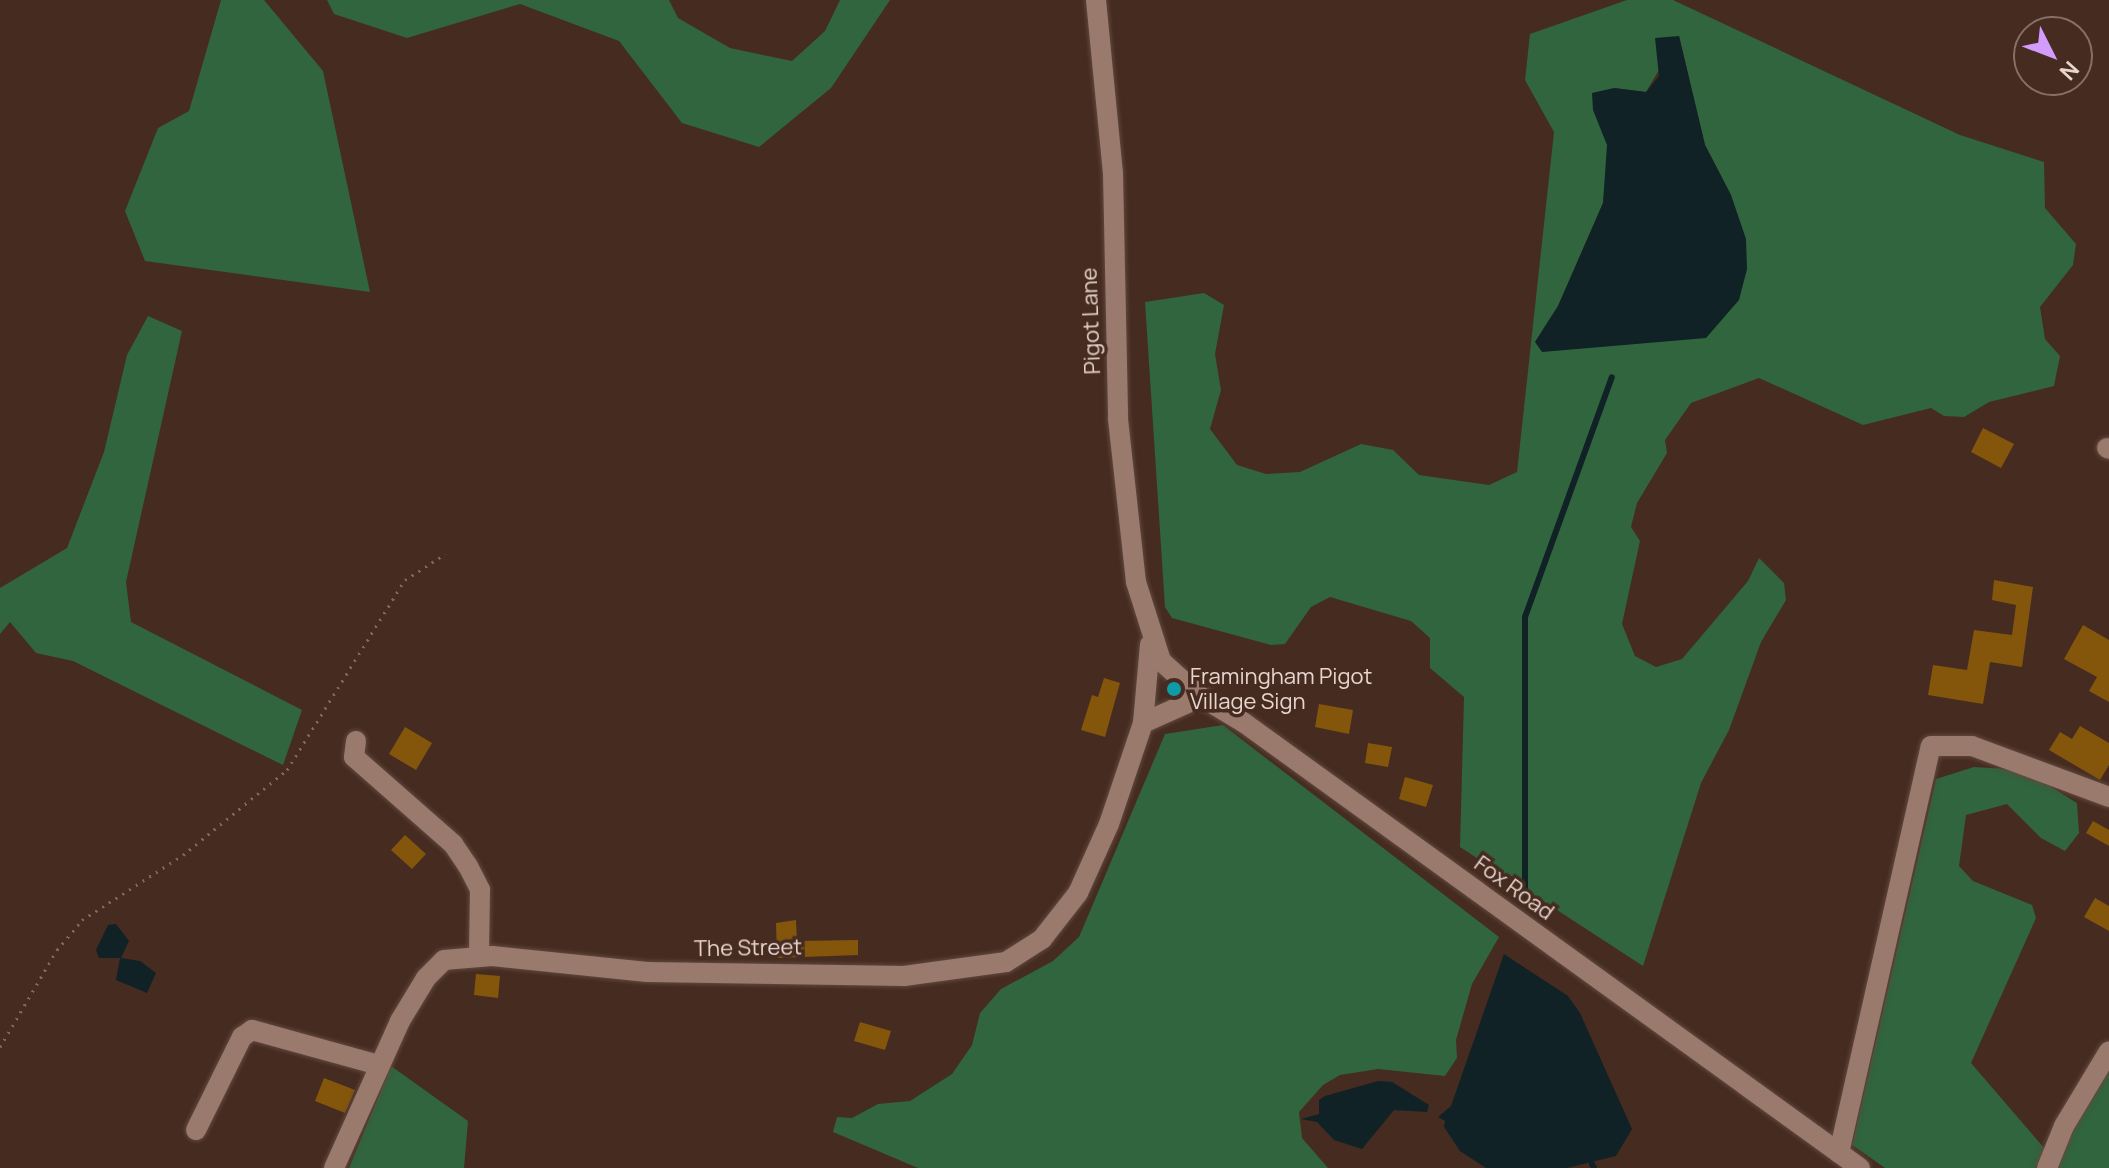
<!DOCTYPE html>
<html>
<head>
<meta charset="utf-8">
<style>
	body { margin:0 }
	#map { position:relative; width:2109px; height:1168px; overflow:hidden; background:#462b20; font-family:Manrope,sans-serif }
	div>[style] { position:absolute }
	.green>* { inset:0; background:#30653d }
	.water>* { inset:0; background:#102226 }
	.stream>* { height:6px; margin:-3px; padding:0 3px; transform-origin:3px; border-radius:3px; background:#102226 }
	.building>* { inset:0; background:#83560c }
	.path>* { height:3px; margin-top:-1.5px; transform-origin:0; background:repeating-linear-gradient(90deg,#80685e 0 2px,transparent 0 8px) }
	.roads { filter:drop-shadow(0 0 2px #60493f) drop-shadow(0 0 2px #60493f) }
	.minor>* { height:20px; margin:-10px; padding:0 10px; transform-origin:10px; border-radius:10px; background:#9a7a6d }
	.dots>* { width:22px; height:22px; translate:-50% -50%; box-sizing:border-box; border:4px solid #462b20; border-radius:50% }
	span { translate:-50% -50%; white-space:nowrap; text-align:center; line-height:1.15; -webkit-text-stroke:7px #462b20; paint-order:stroke }
	.street-label { font-size:22px; color:#e7d5ce }
	.poi-label { font-size:22px; color:#e7d5ce }
	.left { translate:0 -50%; text-align:left }
	.north { position:absolute; left:2013px; top:16px; width:80px; height:80px; box-sizing:border-box; background:#462b20; border:2px solid #866f66; border-radius:50%; rotate:132deg; font-size:22px; font-weight:700; line-height:32px; text-align:center; color:#e7d5ce }
	.north::after { content:''; display:block; margin:auto; width:28px; height:36px; background:#d39cfc; clip-path:polygon(50% 0,100% 100%,50% 72%,0 100%) }
</style>
</head>
<body>
<div id="map">
	<div class="green">
		<div style="clip-path:polygon(221px 0,264px 0,323px 71px,370px 292px,145px 261px,125px 211px,158px 128px,189px 111px)"></div>
		<div style="clip-path:polygon(327px 0,669px 0,678px 18px,730px 48px,792px 61px,825px 31px,840px 0,890px 0,831px 88px,759px 147px,682px 123px,619px 41px,520px 4px,407px 38px,334px 14px)"></div>
		<div style="clip-path:polygon(evenodd,1627px 0,1673px 0,1960px 135px,2044px 162px,2045px 208px,2076px 244px,2073px 265px,2040px 307px,2045px 339px,2060px 356px,2054px 386px,1989px 402px,1964px 417px,1944px 416px,1931px 408px,1863px 425px,1759px 378px,1691px 403px,1665px 440px,1667px 453px,1637px 503px,1631px 527px,1640px 541px,1622px 624px,1635px 656px,1656px 667px,1682px 659px,1748px 581px,1759px 558px,1784px 583px,1786px 600px,1761px 642px,1729px 730px,1701px 783px,1643px 966px,1460px 847px,1464px 697px,1430px 668px,1430px 638px,1411px 621px,1330px 597px,1311px 607px,1285px 644px,1271px 645px,1172px 618px,1165px 607px,1145px 302px,1204px 293px,1224px 305px,1215px 354px,1221px 390px,1210px 429px,1237px 465px,1266px 474px,1300px 472px,1361px 444px,1393px 450px,1419px 475px,1489px 485px,1517px 472px,1554px 132px,1525px 80px,1530px 34px,1627px 0,1679px 36px,1705px 145px,1731px 195px,1535px 342px,1558px 306px,1603px 203px,1614px 88px,1646px 92px,1679px 36px)"></div>
		<div style="clip-path:polygon(148px 316px,182px 331px,126px 582px,131px 622px,302px 710px,283px 765px,73px 661px,36px 653px,10px 622px,0 634px,0 588px,67px 548px,104px 452px,127px 355px)"></div>
		<div style="clip-path:polygon(1223px 725px,1499px 937px,1472px 984px,1456px 1040px,1457px 1058px,1445px 1076px,1378px 1069px,1340px 1075px,1323px 1085px,1299px 1112px,1302px 1138px,1328px 1168px,918px 1168px,833px 1132px,837px 1117px,852px 1118px,878px 1104px,910px 1101px,952px 1074px,972px 1045px,980px 1013px,1001px 989px,1053px 961px,1079px 937px,1165px 734px)"></div>
		<div style="clip-path:polygon(1974px 767px,2024px 770px,2077px 803px,2079px 833px,2065px 851px,2041px 838px,2007px 804px,1966px 815px,1959px 866px,1973px 881px,2032px 905px,2036px 918px,1971px 1063px,2045px 1149px,2109px 1064px,2109px 1168px,1885px 1168px,1852px 1145px,1936px 779px)"></div>
		<div style="clip-path:polygon(391px 1066px,468px 1121px,464px 1168px,349px 1168px)"></div>
	</div>
	<div class="water">
		<div style="clip-path:polygon(1679px 36px,1705px 145px,1731px 195px,1746px 239px,1747px 269px,1739px 300px,1706px 338px,1542px 352px,1535px 342px,1558px 306px,1603px 203px,1607px 145px,1593px 110px,1592px 93px,1614px 88px,1646px 92px,1659px 76px,1655px 38px)"></div>
		<div style="clip-path:polygon(116px 924px,129px 941px,121px 958px,140px 961px,156px 973px,147px 993px,116px 980px,120px 958px,99px 958px,96px 950px,108px 925px)"></div>
		<div style="clip-path:polygon(1504px 954px,1568px 996px,1580px 1013px,1632px 1129px,1616px 1156px,1567px 1168px,1486px 1168px,1460px 1151px,1444px 1127px,1445px 1121px,1438px 1117px,1451px 1106px)"></div>
		<div style="clip-path:polygon(1378px 1081px,1392px 1082px,1429px 1105px,1427px 1112px,1394px 1110px,1362px 1149px,1334px 1140px,1317px 1122px,1301px 1119px,1319px 1114px,1319px 1100px,1325px 1096px)"></div>
	</div>
	<div class="stream">
		<div style="left:1525px;top:895px;width:278px;rotate:-90deg"></div>
		<div style="left:1525px;top:617px;width:255px;rotate:-70.1deg"></div>
		<div style="left:1592px;top:1164px;width:4px;rotate:63deg"></div>
	</div>
	<div class="building">
		<div style="clip-path:polygon(1983px 428px,2014px 444px,2001px 468px,1971px 452px)"></div>
		<div style="clip-path:polygon(1994px 580px,2033px 587px,2022px 667px,1990px 662px,1983px 704px,1928px 695px,1933px 665px,1967px 670px,1974px 630px,2012px 635px,2016px 605px,1992px 600px)"></div>
		<div style="clip-path:polygon(2083px 625px,2109px 640px,2109px 702px,2089px 691px,2097px 677px,2064px 659px)"></div>
		<div style="clip-path:polygon(1104px 678px,1120px 683px,1105px 737px,1081px 730px,1092px 695px,1098px 697px)"></div>
		<div style="clip-path:polygon(1319px 704px,1353px 710px,1349px 734px,1315px 727px)"></div>
		<div style="clip-path:polygon(2080px 726px,2109px 743px,2109px 765px,2100px 780px,2049px 750px,2060px 732px,2072px 739px)"></div>
		<div style="clip-path:polygon(405px 727px,432px 743px,416px 770px,389px 754px)"></div>
		<div style="clip-path:polygon(1368px 743px,1392px 747px,1388px 767px,1365px 763px)"></div>
		<div style="clip-path:polygon(1405px 777px,1433px 785px,1426px 807px,1399px 799px)"></div>
		<div style="clip-path:polygon(2093px 821px,2109px 830px,2109px 846px,2086px 833px)"></div>
		<div style="clip-path:polygon(405px 835px,426px 854px,412px 869px,391px 850px)"></div>
		<div style="clip-path:polygon(2095px 898px,2109px 906px,2109px 931px,2084px 917px)"></div>
		<div style="clip-path:polygon(796px 920px,797px 941px,858px 940px,858px 955px,777px 958px,776px 923px)"></div>
		<div style="clip-path:polygon(476px 974px,500px 976px,498px 998px,474px 995px)"></div>
		<div style="clip-path:polygon(860px 1022px,891px 1031px,885px 1050px,854px 1041px)"></div>
		<div style="clip-path:polygon(324px 1078px,355px 1090px,345px 1113px,315px 1101px)"></div>
	</div>
	<div class="path">
		<div style="left:0;top:1047px;width:113px;rotate:-59.6deg"></div>
		<div style="left:57px;top:950px;width:39px;rotate:-50deg"></div>
		<div style="left:82px;top:920px;width:120px;rotate:-32.8deg"></div>
		<div style="left:183px;top:855px;width:134px;rotate:-39.3deg"></div>
		<div style="left:287px;top:770px;width:224px;rotate:-58.2deg"></div>
		<div style="left:405px;top:580px;width:48px;rotate:-33deg"></div>
	</div>
	<div class="roads">
		<div class="minor">
			<div style="left:1096px;top:0;width:174px;rotate:84.4deg"></div>
			<div style="left:1113px;top:173px;width:246px;rotate:88.8deg"></div>
			<div style="left:1118px;top:419px;width:164px;rotate:83.7deg"></div>
			<div style="left:1136px;top:582px;width:83px;rotate:72.4deg"></div>
			<div style="left:1161px;top:661px;width:54px;rotate:42deg"></div>
			<div style="left:1201px;top:697px;width:49px;rotate:30.8deg"></div>
			<div style="left:1243px;top:722px;width:761px;rotate:35.86deg"></div>
			<div style="left:2107px;top:448px;width:2px;rotate:27deg"></div>
			<div style="left:1143px;top:723px;width:64px;rotate:-24.1deg"></div>
			<div style="left:356px;top:741px;width:16px;rotate:97deg"></div>
			<div style="left:354px;top:757px;width:132px;rotate:41.3deg"></div>
			<div style="left:453px;top:844px;width:27px;rotate:56deg"></div>
			<div style="left:468px;top:866px;width:27px;rotate:63deg"></div>
			<div style="left:480px;top:890px;width:66px;rotate:90.9deg"></div>
			<div style="left:196px;top:1130px;width:104px;rotate:-63.7deg"></div>
			<div style="left:242px;top:1037px;width:12px;rotate:-35deg"></div>
			<div style="left:252px;top:1030px;width:132px;rotate:15.4deg"></div>
			<div style="left:1839px;top:1153px;width:417px;rotate:-77.3deg"></div>
			<div style="left:1931px;top:746px;width:41px"></div>
			<div style="left:1972px;top:746px;width:146px;rotate:20.4deg"></div>
			<div style="left:334px;top:1168px;width:161px;rotate:-65.8deg"></div>
			<div style="left:400px;top:1021px;width:50px;rotate:-58.8deg"></div>
			<div style="left:426px;top:978px;width:25px;rotate:-45deg"></div>
			<div style="left:444px;top:960px;width:48px;rotate:-4.8deg"></div>
			<div style="left:492px;top:956px;width:156px;rotate:5.9deg"></div>
			<div style="left:647px;top:972px;width:257px;rotate:0.9deg"></div>
			<div style="left:904px;top:976px;width:103px;rotate:-7.8deg"></div>
			<div style="left:1006px;top:962px;width:43px;rotate:-32.6deg"></div>
			<div style="left:1042px;top:939px;width:58px;rotate:-52deg"></div>
			<div style="left:1078px;top:893px;width:76px;rotate:-65.8deg"></div>
			<div style="left:1109px;top:824px;width:107px;rotate:-71.4deg"></div>
			<div style="left:1143px;top:723px;width:79px;rotate:-84.9deg"></div>
			<div style="left:2047px;top:1168px;width:45px;rotate:-68deg"></div>
			<div style="left:2064px;top:1126px;width:87px;rotate:-59deg"></div>
		</div>
	</div>
	<div class="dots">
		<div style="left:1174px;top:689px;background:#0f9aa8"></div>
	</div>
	<div class="street-label">
		<span style="left:1091px;top:321px;rotate:-92deg">Pigot Lane</span>
		<span style="left:1514px;top:888px;rotate:36deg">Fox Road</span>
		<span style="left:748px;top:948px;rotate:-1deg">The Street</span>
	</div>
	<div class="poi-label">
		<span class="left" style="left:1190px;top:689px">Framingham Pigot<br>Village Sign</span>
	</div>
	<div class="north">N</div>
</div>
</body>
</html>
